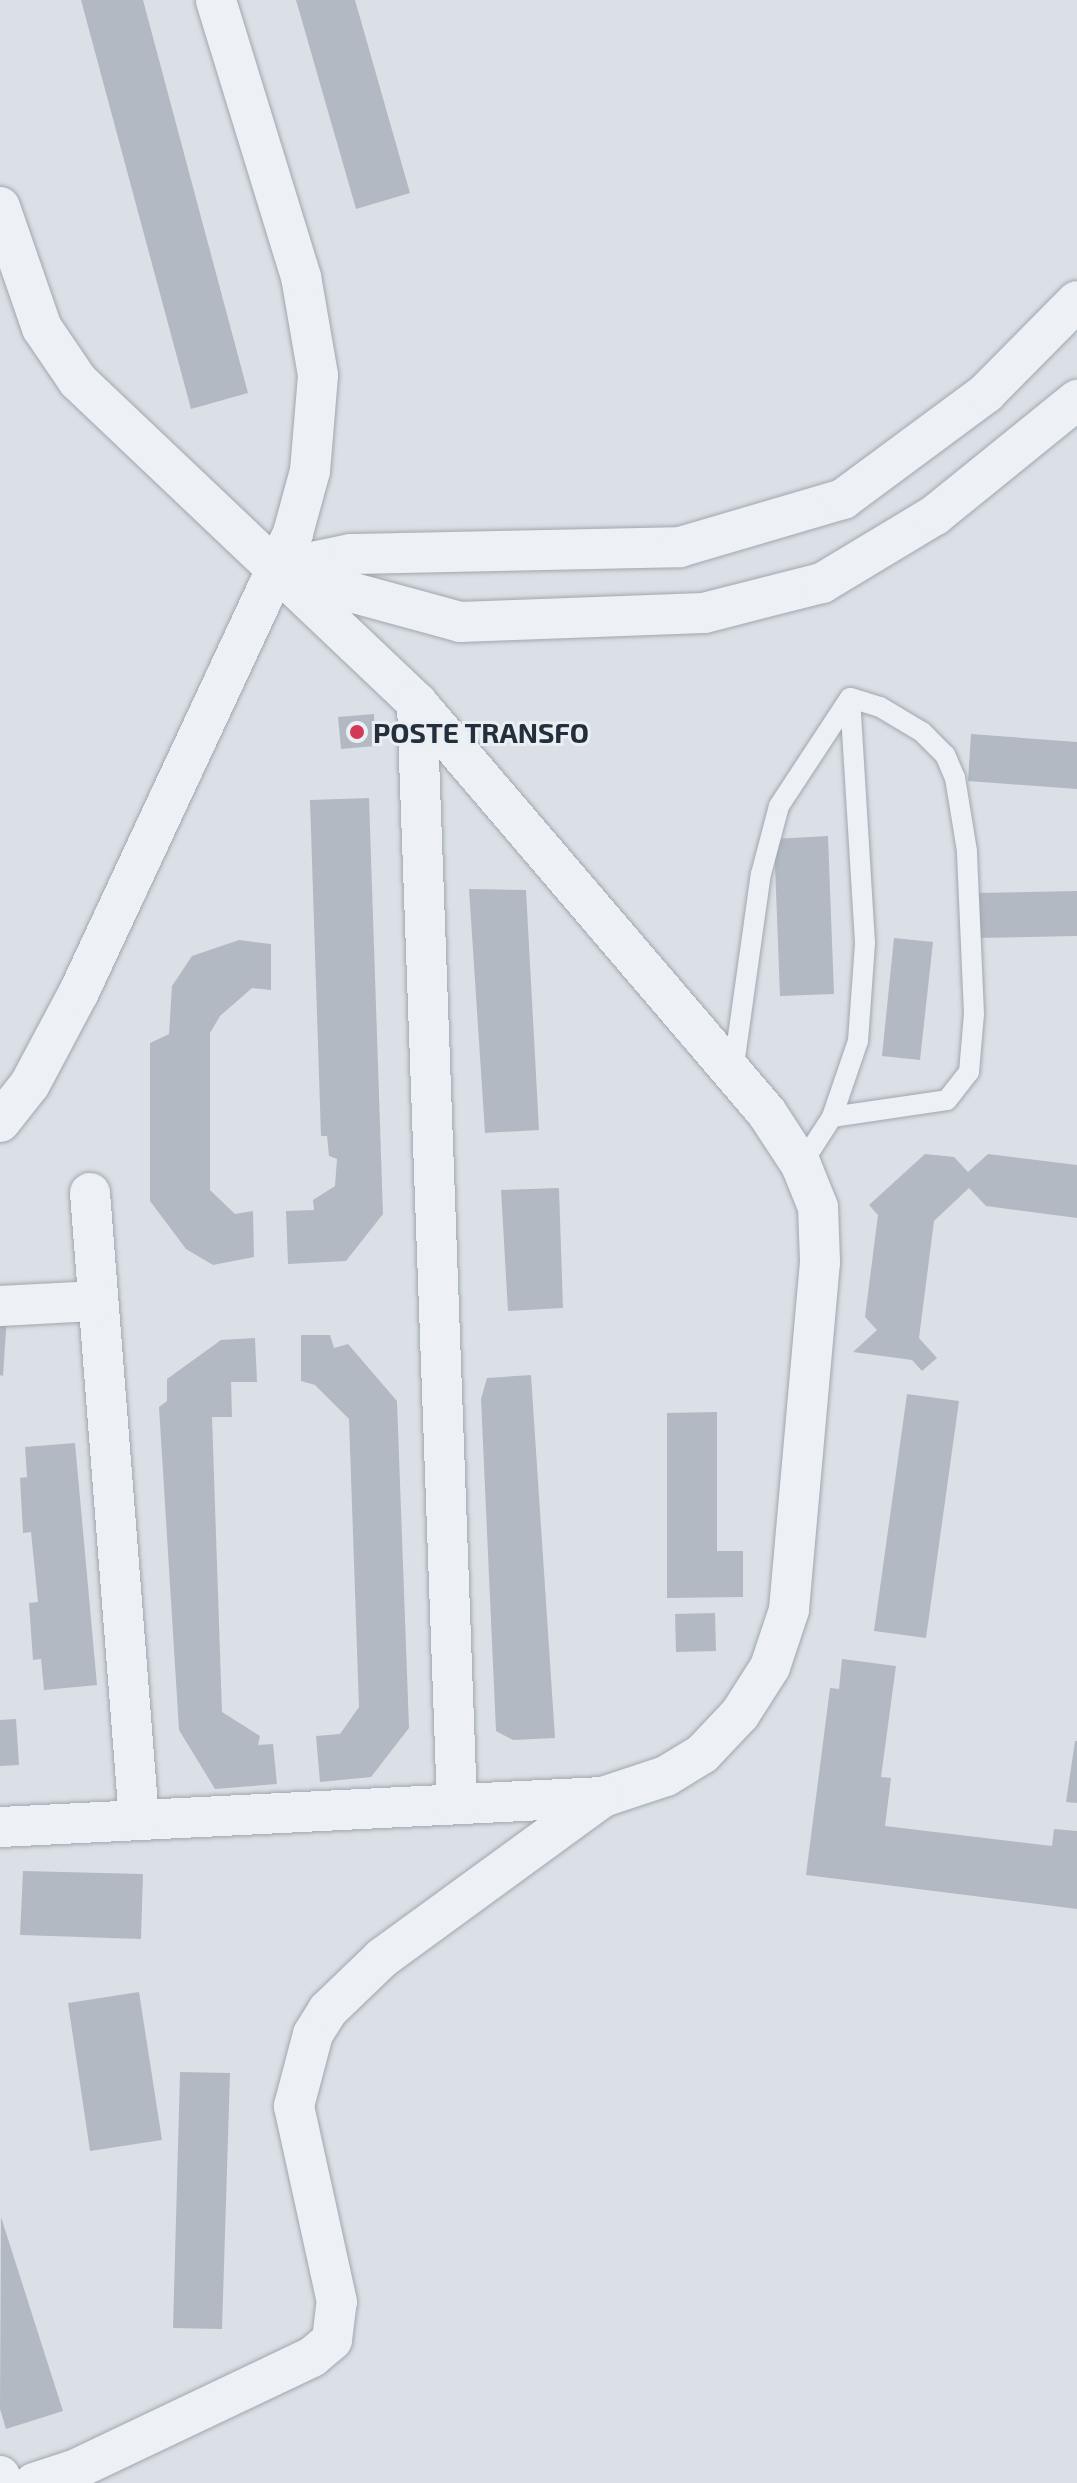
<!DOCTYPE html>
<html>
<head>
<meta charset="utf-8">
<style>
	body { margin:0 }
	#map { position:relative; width:1077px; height:2483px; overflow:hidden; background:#dbe0e6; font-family:"Exo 2",sans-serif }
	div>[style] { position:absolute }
	.building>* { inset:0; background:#b2b9c3 }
	.roads { filter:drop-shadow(0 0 2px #a0a7b0) drop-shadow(0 0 2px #a0a7b0) }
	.service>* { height:20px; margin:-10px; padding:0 10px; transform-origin:10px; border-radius:10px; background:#edf0f4 }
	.minor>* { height:40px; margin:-20px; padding:0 20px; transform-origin:20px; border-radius:20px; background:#edf0f4 }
	.dots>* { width:22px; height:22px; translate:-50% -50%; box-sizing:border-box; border:4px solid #eaeff4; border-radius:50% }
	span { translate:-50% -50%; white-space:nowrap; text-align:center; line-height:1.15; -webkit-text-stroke:6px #eaeff4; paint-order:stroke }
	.poi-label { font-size:28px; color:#242f3c; font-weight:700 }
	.left { translate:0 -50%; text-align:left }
</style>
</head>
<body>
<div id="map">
	<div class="building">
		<div style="clip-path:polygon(81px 0,143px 0,248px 393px,191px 409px)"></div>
		<div style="clip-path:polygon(296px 0,355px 0,410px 193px,356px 209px)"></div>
		<div style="clip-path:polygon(374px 714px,375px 746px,341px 749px,338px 717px)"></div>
		<div style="clip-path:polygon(971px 734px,1077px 742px,1077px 789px,968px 781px)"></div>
		<div style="clip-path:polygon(369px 798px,383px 1214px,346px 1261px,288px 1264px,286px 1211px,314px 1210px,313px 1200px,335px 1186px,337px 1159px,329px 1156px,327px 1136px,321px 1136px,310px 800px)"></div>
		<div style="clip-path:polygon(828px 836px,834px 994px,780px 996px,774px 839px)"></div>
		<div style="clip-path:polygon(469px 889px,526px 890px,539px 1130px,485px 1133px)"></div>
		<div style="clip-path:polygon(1077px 891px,1077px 936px,977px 938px,977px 893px)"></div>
		<div style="clip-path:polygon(894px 938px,933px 942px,920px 1060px,882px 1056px)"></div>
		<div style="clip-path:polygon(239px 940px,271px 944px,271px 990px,252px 988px,220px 1016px,210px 1033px,210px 1190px,235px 1214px,253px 1211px,254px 1257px,213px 1265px,186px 1249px,150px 1201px,150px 1043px,169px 1034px,172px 986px,192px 956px)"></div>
		<div style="clip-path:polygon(925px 1154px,954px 1157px,968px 1172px,988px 1154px,1077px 1165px,1077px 1218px,986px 1206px,969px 1188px,934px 1221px,919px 1338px,937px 1358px,922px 1371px,912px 1360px,853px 1352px,877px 1330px,865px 1317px,878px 1215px,869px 1205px)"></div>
		<div style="clip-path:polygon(559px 1188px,563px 1308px,508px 1311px,501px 1190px)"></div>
		<div style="clip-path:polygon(0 1314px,7px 1315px,3px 1376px,0 1375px)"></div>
		<div style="clip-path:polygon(301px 1335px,330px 1335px,334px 1348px,348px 1344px,397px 1401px,409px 1728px,371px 1777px,320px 1782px,316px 1736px,340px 1734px,359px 1707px,349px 1419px,315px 1385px,301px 1381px)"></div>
		<div style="clip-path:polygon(255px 1338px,257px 1382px,231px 1382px,232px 1417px,212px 1417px,222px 1712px,260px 1736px,258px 1745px,273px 1744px,277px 1784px,215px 1789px,179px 1730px,159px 1407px,167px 1401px,167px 1379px,221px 1340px)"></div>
		<div style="clip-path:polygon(531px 1375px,555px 1738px,513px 1740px,496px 1731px,481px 1399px,487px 1378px)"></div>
		<div style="clip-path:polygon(907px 1394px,959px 1401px,926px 1638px,874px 1631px)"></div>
		<div style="clip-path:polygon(717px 1412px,717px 1551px,743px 1551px,743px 1597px,667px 1598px,667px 1413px)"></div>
		<div style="clip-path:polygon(75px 1443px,97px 1685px,44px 1690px,41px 1659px,33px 1660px,29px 1603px,38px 1602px,31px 1532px,23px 1533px,20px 1478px,27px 1477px,25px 1447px)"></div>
		<div style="clip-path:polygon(715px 1613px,716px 1651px,676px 1652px,675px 1614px)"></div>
		<div style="clip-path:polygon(842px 1659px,896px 1666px,881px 1777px,891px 1778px,885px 1826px,1052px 1846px,1054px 1829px,1077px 1831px,1077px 1909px,806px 1875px,830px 1688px,839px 1689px)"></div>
		<div style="clip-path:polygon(16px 1719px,19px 1765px,0 1766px,0 1720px)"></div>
		<div style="clip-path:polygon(1075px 1741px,1077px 1741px,1077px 1803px,1066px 1802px)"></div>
		<div style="clip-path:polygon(23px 1871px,143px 1874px,141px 1939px,20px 1935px)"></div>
		<div style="clip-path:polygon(139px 1992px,162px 2140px,90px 2151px,68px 2003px)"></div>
		<div style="clip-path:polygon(180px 2072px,230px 2073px,222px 2329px,173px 2328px)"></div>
		<div style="clip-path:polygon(1px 2217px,63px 2411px,6px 2429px,0 2409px)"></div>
	</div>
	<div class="roads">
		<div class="service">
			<div style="left:733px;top:1072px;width:200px;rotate:-82deg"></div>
			<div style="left:761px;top:874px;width:70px;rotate:-75.2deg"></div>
			<div style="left:779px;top:806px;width:129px;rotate:-56.7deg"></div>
			<div style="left:832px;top:1117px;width:116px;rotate:-8.4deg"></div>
			<div style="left:947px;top:1100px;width:36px;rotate:-52deg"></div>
			<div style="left:969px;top:1072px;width:58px;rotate:-85.1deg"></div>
			<div style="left:974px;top:1014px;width:163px;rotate:-92.5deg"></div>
			<div style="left:967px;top:851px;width:74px;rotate:-99.3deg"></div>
			<div style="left:955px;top:778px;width:25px;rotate:-113deg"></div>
			<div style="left:945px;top:755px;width:33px;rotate:-135deg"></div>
			<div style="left:922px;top:732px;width:49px;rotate:-149.2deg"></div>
			<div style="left:880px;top:707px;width:31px;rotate:-163deg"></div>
			<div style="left:801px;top:1165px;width:57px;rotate:-57.1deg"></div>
			<div style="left:832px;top:1117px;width:80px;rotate:-71.1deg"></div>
			<div style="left:858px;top:1041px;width:98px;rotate:-85.9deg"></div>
			<div style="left:865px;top:943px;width:245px;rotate:-93.5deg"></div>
		</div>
		<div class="minor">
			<div style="left:0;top:207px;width:128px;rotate:70.9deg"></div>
			<div style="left:42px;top:328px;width:64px;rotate:55.8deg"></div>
			<div style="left:78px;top:381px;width:468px;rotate:43.5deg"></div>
			<div style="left:417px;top:703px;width:539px;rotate:49.51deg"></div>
			<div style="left:767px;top:1113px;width:62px;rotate:56.8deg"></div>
			<div style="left:801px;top:1165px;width:45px;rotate:68deg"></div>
			<div style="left:818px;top:1207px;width:55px;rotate:87.9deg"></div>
			<div style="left:820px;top:1262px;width:349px;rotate:95.1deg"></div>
			<div style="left:789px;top:1610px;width:60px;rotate:108.4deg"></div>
			<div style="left:770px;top:1667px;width:56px;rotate:122.6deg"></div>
			<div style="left:740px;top:1714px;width:55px;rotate:133.5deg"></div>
			<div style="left:702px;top:1754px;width:42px;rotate:148.6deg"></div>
			<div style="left:666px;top:1776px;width:66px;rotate:161.6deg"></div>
			<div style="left:603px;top:1797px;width:604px;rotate:177.15deg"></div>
			<div style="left:273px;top:570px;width:79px;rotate:-11.7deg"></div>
			<div style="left:350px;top:554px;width:330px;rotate:-1.2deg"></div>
			<div style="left:680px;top:547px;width:170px;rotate:-16.4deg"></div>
			<div style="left:843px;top:499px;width:178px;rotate:-36.5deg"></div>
			<div style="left:986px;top:393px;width:129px;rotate:-45.3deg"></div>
			<div style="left:281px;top:573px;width:186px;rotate:15.3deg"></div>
			<div style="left:460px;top:622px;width:244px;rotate:-2.1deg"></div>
			<div style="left:704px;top:613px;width:122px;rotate:-14.3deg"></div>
			<div style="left:822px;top:583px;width:132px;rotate:-31deg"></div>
			<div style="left:935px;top:515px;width:183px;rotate:-39deg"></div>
			<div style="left:417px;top:703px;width:1101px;rotate:87.92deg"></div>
			<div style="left:0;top:1122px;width:48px;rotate:-51.7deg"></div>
			<div style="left:30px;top:1084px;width:104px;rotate:-62deg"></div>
			<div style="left:79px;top:992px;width:506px;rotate:-65deg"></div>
			<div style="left:293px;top:533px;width:64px;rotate:-74.7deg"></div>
			<div style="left:310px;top:471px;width:96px;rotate:-85.2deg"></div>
			<div style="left:318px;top:375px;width:99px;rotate:-99.8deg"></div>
			<div style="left:301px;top:277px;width:290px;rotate:-107.1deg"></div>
			<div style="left:90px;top:1193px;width:629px;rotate:85.53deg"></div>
			<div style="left:0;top:1306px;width:97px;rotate:-3deg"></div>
			<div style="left:0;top:2476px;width:8px;rotate:67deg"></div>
			<div style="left:34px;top:2483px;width:40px;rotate:-18deg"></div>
			<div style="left:72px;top:2471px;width:266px;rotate:-25.4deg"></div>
			<div style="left:312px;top:2357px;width:26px;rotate:-40deg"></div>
			<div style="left:332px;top:2340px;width:38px;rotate:-83deg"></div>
			<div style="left:337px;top:2302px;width:201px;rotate:-102.4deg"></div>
			<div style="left:294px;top:2106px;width:74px;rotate:-75.2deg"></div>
			<div style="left:313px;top:2034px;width:28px;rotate:-58deg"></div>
			<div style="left:328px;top:2010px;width:75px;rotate:-43.9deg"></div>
			<div style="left:382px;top:1958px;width:273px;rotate:-36.1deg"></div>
		</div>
	</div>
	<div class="dots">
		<div style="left:357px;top:732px;background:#d33858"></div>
	</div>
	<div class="poi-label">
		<span class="left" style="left:373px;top:732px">POSTE TRANSFO</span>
	</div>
</div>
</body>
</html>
